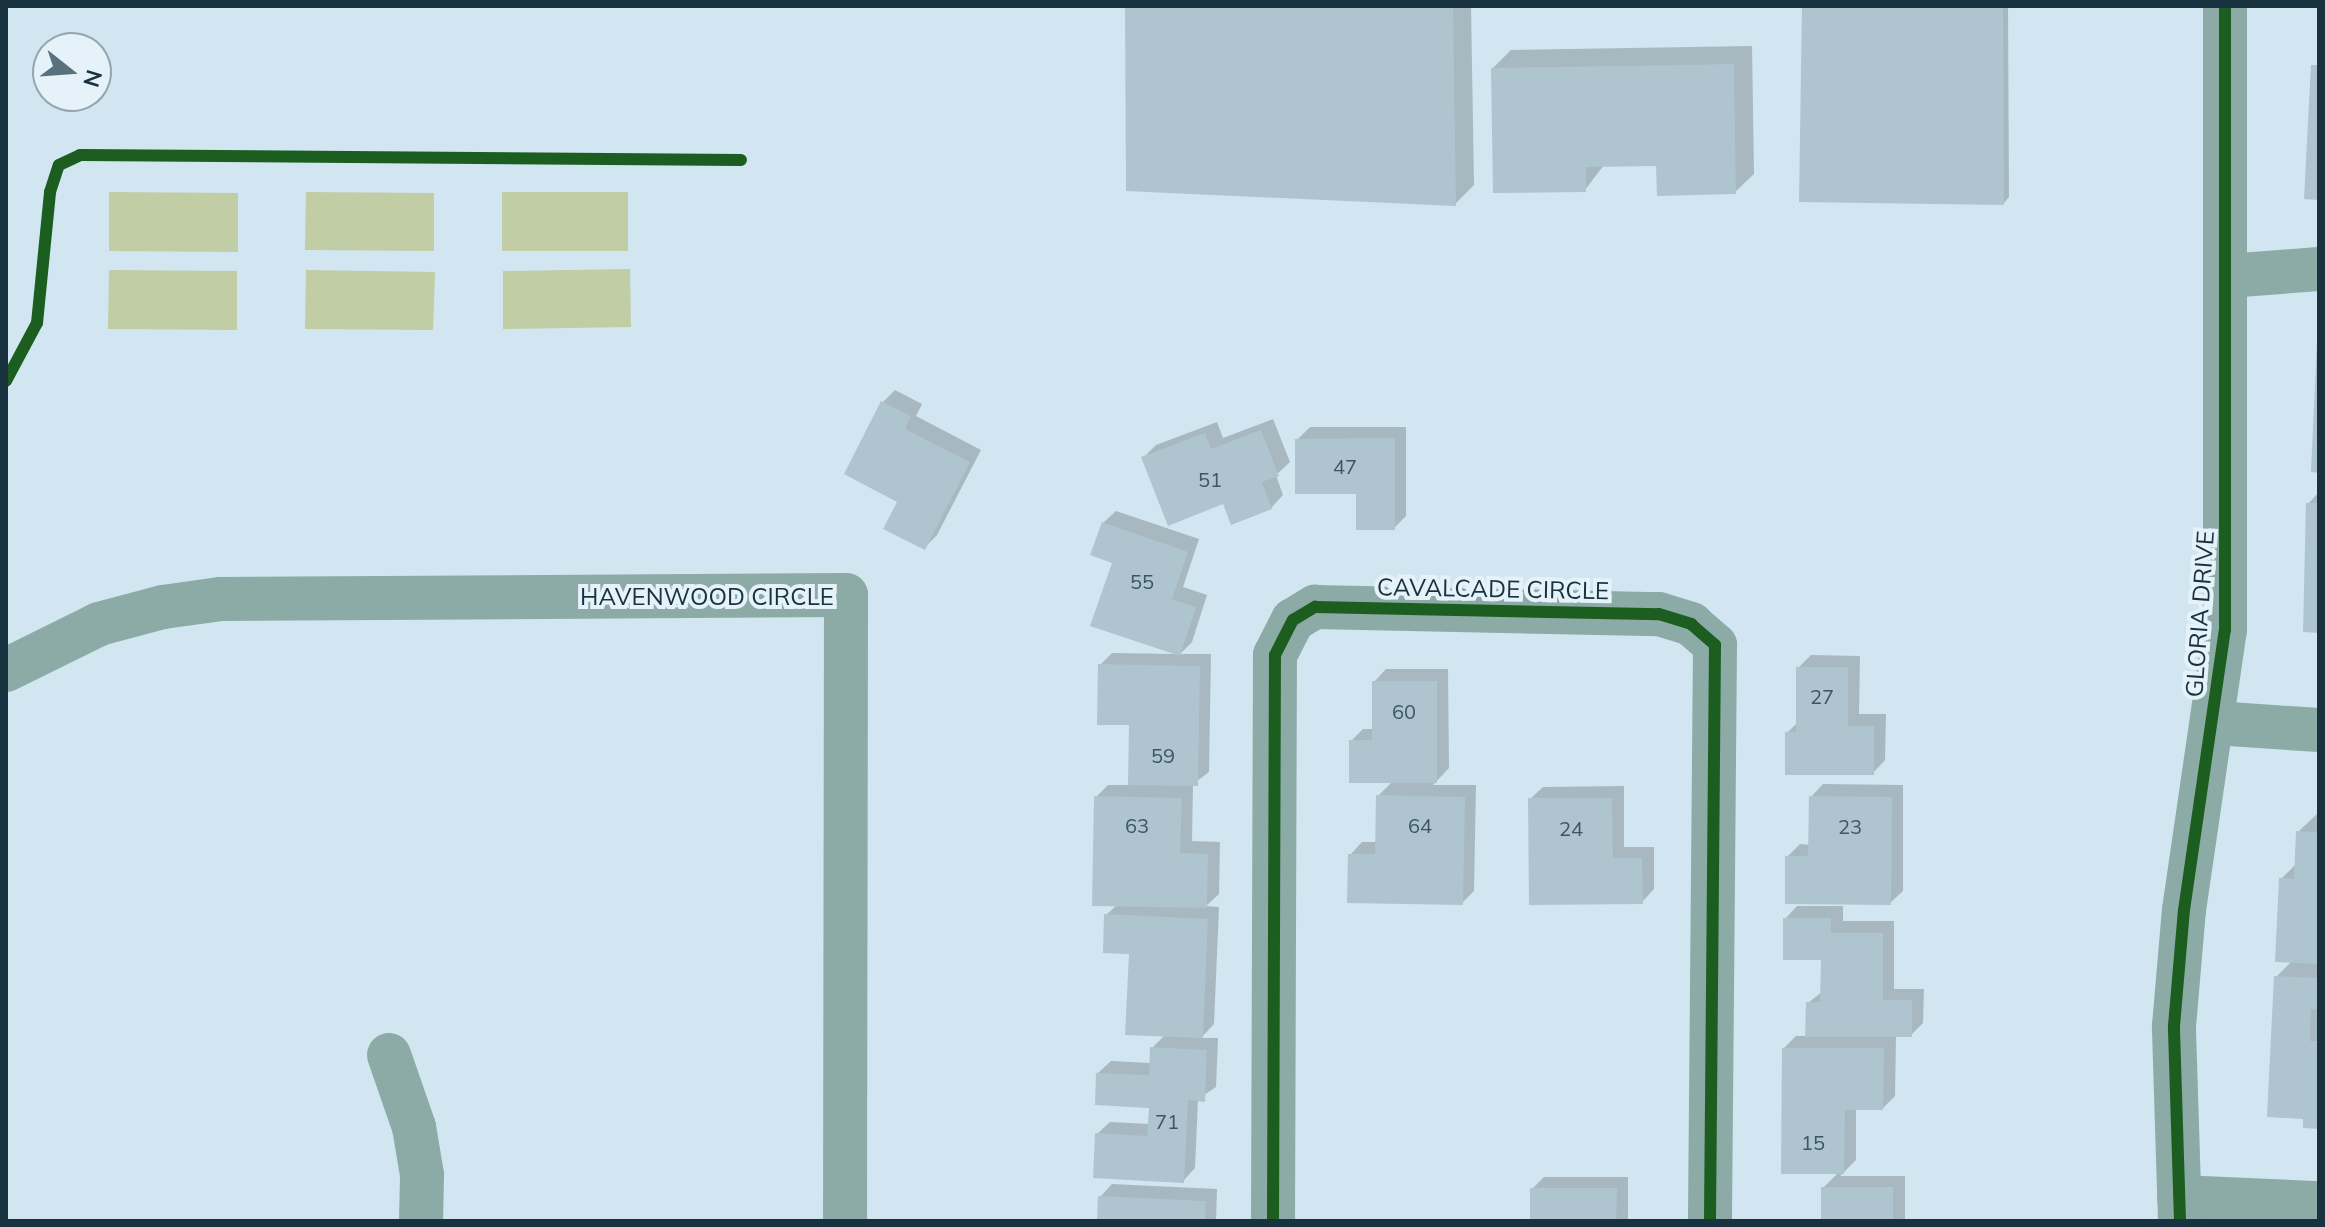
<!DOCTYPE html>
<html>
<head>
<meta charset="utf-8">
<style>
	body { margin:0 }
	#map { position:relative; width:2325px; height:1227px; overflow:hidden; background:#d1e6f1; font-family:Mulish,sans-serif }
	div>[style] { position:absolute }
	.green>* { inset:0; background:#c0cda5 }
	.shadow>* { inset:0; background:#0003 }
	.building>* { inset:0; background:#aec4cf }
	.minor>* { height:44px; margin:-22px; padding:0 22px; transform-origin:22px; border-radius:22px; background:#8caaa6 }
	.cycleway>* { height:12px; margin:-6px; padding:0 6px; transform-origin:6px; border-radius:6px; background:#1b5e20 }
	span { translate:-50% -50%; white-space:nowrap; text-align:center; line-height:1.15; -webkit-text-stroke:8px #e6f2f9; paint-order:stroke }
	.number-label { font-size:20px; color:#3e5663 }
	.number-label span { -webkit-text-stroke-width:0 }
	.street-label { font-size:24px; color:#18323f }
	.frame { position:absolute; inset:0; border:8px solid #18323f; pointer-events:none }
	.north { position:absolute; left:32px; top:32px; width:80px; height:80px; box-sizing:border-box; background:#e6f2f9; border:2px solid #94a5af; border-radius:50%; rotate:107deg; font-size:22px; font-weight:700; line-height:32px; text-align:center; color:#18323f }
	.north::after { content:''; display:block; margin:auto; width:28px; height:36px; background:#59717d; clip-path:polygon(50% 0,100% 100%,50% 72%,0 100%) }
</style>
</head>
<body>
<div id="map">
	<div class="green">
		<div style="clip-path:polygon(109px 192px,238px 193px,238px 252px,109px 251px)"></div>
		<div style="clip-path:polygon(306px 192px,434px 193px,434px 251px,305px 250px)"></div>
		<div style="clip-path:polygon(502px 192px,628px 192px,628px 251px,502px 251px)"></div>
		<div style="clip-path:polygon(630px 269px,631px 327px,503px 329px,503px 271px)"></div>
		<div style="clip-path:polygon(109px 270px,237px 271px,237px 330px,108px 329px)"></div>
		<div style="clip-path:polygon(306px 270px,435px 272px,433px 330px,305px 329px)"></div>
	</div>
	<div class="shadow">
		<div style="clip-path:polygon(1127px 6px,1471px 6px,1474px 185px,1455px 204px)"></div>
		<div style="clip-path:polygon(1804px 6px,2008px 6px,2009px 197px,2004px 203px)"></div>
		<div style="clip-path:polygon(1752px 46px,1754px 174px,1735px 192px,1658px 164px,1604px 165px,1585px 190px,1493px 68px,1511px 50px)"></div>
		<div style="clip-path:polygon(895px 390px,922px 404px,916px 416px,981px 450px,937px 535px,924px 548px,900px 501px,883px 402px)"></div>
		<div style="clip-path:polygon(1273px 419px,1290px 462px,1276px 475px,1283px 495px,1271px 508px,1225px 502px,1144px 457px,1156px 445px,1217px 422px,1223px 438px)"></div>
		<div style="clip-path:polygon(1310px 427px,1406px 427px,1406px 516px,1394px 528px,1297px 440px)"></div>
		<div style="clip-path:polygon(2319px 492px,2319px 631px,2308px 504px)"></div>
		<div style="clip-path:polygon(1116px 511px,1199px 539px,1183px 587px,1207px 595px,1192px 642px,1180px 654px,1211px 654px,1209px 772px,1193px 784px,1192px 841px,1220px 842px,1219px 894px,1206px 906px,1219px 907px,1214px 1024px,1201px 1038px,1218px 1038px,1216px 1087px,1198px 1099px,1195px 1168px,1183px 1181px,1097px 1134px,1110px 1122px,1150px 1124px,1151px 1106px,1098px 1073px,1111px 1061px,1151px 1063px,1152px 1048px,1165px 1035px,1131px 952px,1106px 915px,1117px 905px,1096px 797px,1108px 785px,1130px 785px,1131px 723px,1100px 665px,1112px 653px,1176px 654px,1114px 562px,1103px 523px)"></div>
		<div style="clip-path:polygon(1811px 655px,1860px 656px,1859px 714px,1886px 714px,1885px 760px,1873px 773px,1787px 733px,1798px 722px,1798px 668px)"></div>
		<div style="clip-path:polygon(1386px 669px,1448px 669px,1449px 768px,1433px 785px,1476px 785px,1474px 891px,1462px 903px,1350px 855px,1362px 842px,1377px 842px,1378px 796px,1393px 781px,1351px 741px,1363px 729px,1374px 729px,1374px 682px)"></div>
		<div style="clip-path:polygon(1823px 784px,1903px 785px,1903px 891px,1890px 903px,1787px 857px,1800px 844px,1810px 845px,1811px 797px)"></div>
		<div style="clip-path:polygon(1624px 786px,1624px 847px,1654px 847px,1654px 889px,1642px 902px,1530px 799px,1543px 787px)"></div>
		<div style="clip-path:polygon(2317px 814px,2319px 814px,2319px 1127px,2276px 977px,2292px 961px,2281px 879px,2297px 863px,2298px 832px)"></div>
		<div style="clip-path:polygon(1797px 906px,1843px 906px,1843px 921px,1894px 921px,1894px 989px,1924px 989px,1923px 1023px,1911px 1035px,1896px 1035px,1895px 1096px,1883px 1108px,1856px 1108px,1856px 1160px,1840px 1176px,1905px 1176px,1905px 1221px,1823px 1221px,1823px 1188px,1839px 1172px,1784px 1048px,1796px 1036px,1808px 1036px,1808px 1003px,1823px 991px,1823px 958px,1785px 919px)"></div>
		<div style="clip-path:polygon(1544px 1177px,1628px 1177px,1628px 1221px,1532px 1221px,1532px 1189px)"></div>
		<div style="clip-path:polygon(1112px 1184px,1217px 1189px,1216px 1221px,1099px 1221px,1100px 1197px)"></div>
	</div>
	<div class="building">
		<div style="clip-path:polygon(1125px 6px,1453px 6px,1456px 206px,1126px 191px)"></div>
		<div style="clip-path:polygon(1802px 6px,2003px 6px,2004px 205px,1799px 202px)"></div>
		<div style="clip-path:polygon(1734px 64px,1736px 194px,1657px 196px,1656px 166px,1586px 167px,1586px 192px,1493px 193px,1491px 68px)"></div>
		<div style="clip-path:polygon(2311px 65px,2319px 65px,2319px 200px,2304px 199px)"></div>
		<div style="clip-path:polygon(2317px 341px,2319px 341px,2319px 473px,2311px 472px)"></div>
		<div style="clip-path:polygon(881px 401px,911px 416px,905px 429px,970px 462px,925px 550px,883px 529px,897px 502px,844px 474px)"></div>
		<div style="clip-path:polygon(1261px 430px,1279px 476px,1262px 482px,1272px 509px,1231px 525px,1223px 504px,1168px 526px,1141px 457px,1205px 433px,1211px 449px)"></div>
		<div style="clip-path:polygon(1395px 438px,1395px 530px,1356px 530px,1356px 494px,1295px 494px,1295px 439px)"></div>
		<div style="clip-path:polygon(2306px 503px,2319px 503px,2319px 633px,2303px 632px)"></div>
		<div style="clip-path:polygon(1102px 522px,1188px 552px,1172px 599px,1196px 607px,1180px 656px,1090px 626px,1112px 563px,1090px 555px)"></div>
		<div style="clip-path:polygon(1098px 664px,1200px 666px,1198px 786px,1128px 785px,1129px 725px,1097px 725px)"></div>
		<div style="clip-path:polygon(1796px 667px,1848px 667px,1848px 726px,1874px 726px,1874px 775px,1785px 775px,1785px 732px,1796px 732px)"></div>
		<div style="clip-path:polygon(1372px 681px,1437px 681px,1437px 783px,1349px 783px,1349px 740px,1372px 740px)"></div>
		<div style="clip-path:polygon(1376px 795px,1465px 797px,1463px 905px,1347px 903px,1348px 854px,1375px 854px)"></div>
		<div style="clip-path:polygon(1094px 796px,1182px 798px,1180px 853px,1208px 854px,1207px 908px,1092px 906px)"></div>
		<div style="clip-path:polygon(1809px 796px,1892px 797px,1891px 905px,1785px 904px,1785px 856px,1808px 856px)"></div>
		<div style="clip-path:polygon(1528px 798px,1612px 798px,1613px 858px,1642px 858px,1643px 904px,1529px 905px)"></div>
		<div style="clip-path:polygon(2296px 831px,2319px 832px,2319px 964px,2275px 962px,2279px 878px,2294px 879px)"></div>
		<div style="clip-path:polygon(1104px 914px,1208px 919px,1203px 1038px,1125px 1035px,1129px 954px,1103px 953px)"></div>
		<div style="clip-path:polygon(1783px 918px,1831px 918px,1831px 933px,1883px 933px,1883px 1000px,1912px 1000px,1912px 1037px,1805px 1037px,1806px 1002px,1820px 1002px,1821px 960px,1783px 960px)"></div>
		<div style="clip-path:polygon(2274px 976px,2319px 978px,2319px 1010px,2311px 1009px,2310px 1041px,2319px 1041px,2319px 1129px,2303px 1128px,2303px 1119px,2267px 1117px)"></div>
		<div style="clip-path:polygon(1150px 1047px,1207px 1050px,1205px 1102px,1188px 1100px,1184px 1183px,1093px 1178px,1095px 1133px,1147px 1136px,1149px 1108px,1095px 1105px,1096px 1073px,1149px 1075px)"></div>
		<div style="clip-path:polygon(1782px 1048px,1884px 1048px,1883px 1110px,1845px 1110px,1844px 1174px,1781px 1174px)"></div>
		<div style="clip-path:polygon(1821px 1187px,1893px 1187px,1893px 1221px,1821px 1221px)"></div>
		<div style="clip-path:polygon(1530px 1188px,1617px 1188px,1616px 1221px,1530px 1221px)"></div>
		<div style="clip-path:polygon(1098px 1196px,1206px 1201px,1205px 1221px,1097px 1221px)"></div>
	</div>
	<div class="minor">
		<div style="left:2228px;top:276px;width:91px;rotate:-4.4deg"></div>
		<div style="left:6px;top:670px;width:104px;rotate:-26.3deg"></div>
		<div style="left:99px;top:624px;width:66px;rotate:-14.9deg"></div>
		<div style="left:163px;top:607px;width:59px;rotate:-7.9deg"></div>
		<div style="left:221px;top:599px;width:625px;rotate:-0.37deg"></div>
		<div style="left:846px;top:595px;width:626px;rotate:90.09deg"></div>
		<div style="left:2215px;top:723px;width:104px;rotate:3.9deg"></div>
		<div style="left:389px;top:1055px;width:76px;rotate:70.9deg"></div>
		<div style="left:414px;top:1127px;width:49px;rotate:80.5deg"></div>
		<div style="left:422px;top:1175px;width:46px;rotate:91.2deg"></div>
		<div style="left:2179px;top:1197px;width:140px;rotate:2.5deg"></div>
		<div style="left:1273px;top:1221px;width:566px;rotate:-89.8deg"></div>
		<div style="left:1275px;top:655px;width:39px;rotate:-63deg"></div>
		<div style="left:1293px;top:620px;width:26px;rotate:-31deg"></div>
		<div style="left:1315px;top:607px;width:344px;rotate:1.2deg"></div>
		<div style="left:1659px;top:614px;width:34px;rotate:17deg"></div>
		<div style="left:1691px;top:624px;width:32px;rotate:41deg"></div>
		<div style="left:1715px;top:645px;width:576px;rotate:90.5deg"></div>
		<div style="left:2180px;top:1221px;width:195px;rotate:-91.8deg"></div>
		<div style="left:2174px;top:1026px;width:116px;rotate:-85.1deg"></div>
		<div style="left:2184px;top:910px;width:283px;rotate:-81.7deg"></div>
		<div style="left:2225px;top:630px;width:624px;rotate:-90deg"></div>
	</div>
	<div class="cycleway">
		<div style="left:6px;top:381px;width:66px;rotate:-61.9deg"></div>
		<div style="left:37px;top:323px;width:132px;rotate:-84.3deg"></div>
		<div style="left:50px;top:192px;width:28px;rotate:-72deg"></div>
		<div style="left:59px;top:165px;width:23px;rotate:-25deg"></div>
		<div style="left:80px;top:155px;width:661px;rotate:0.43deg"></div>
		<div style="left:1273px;top:1221px;width:566px;rotate:-89.8deg"></div>
		<div style="left:1275px;top:655px;width:39px;rotate:-63deg"></div>
		<div style="left:1293px;top:620px;width:26px;rotate:-31deg"></div>
		<div style="left:1315px;top:607px;width:344px;rotate:1.2deg"></div>
		<div style="left:1659px;top:614px;width:34px;rotate:17deg"></div>
		<div style="left:1691px;top:624px;width:32px;rotate:41deg"></div>
		<div style="left:1715px;top:645px;width:576px;rotate:90.5deg"></div>
		<div style="left:2180px;top:1221px;width:195px;rotate:-91.8deg"></div>
		<div style="left:2174px;top:1026px;width:116px;rotate:-85.1deg"></div>
		<div style="left:2184px;top:910px;width:283px;rotate:-81.7deg"></div>
		<div style="left:2225px;top:630px;width:624px;rotate:-90deg"></div>
	</div>
	<div class="number-label">
		<span style="left:1345px;top:466px">47</span>
		<span style="left:1210px;top:479px">51</span>
		<span style="left:1142px;top:581px">55</span>
		<span style="left:1822px;top:696px">27</span>
		<span style="left:1404px;top:711px">60</span>
		<span style="left:1163px;top:755px">59</span>
		<span style="left:1137px;top:825px">63</span>
		<span style="left:1420px;top:825px">64</span>
		<span style="left:1850px;top:826px">23</span>
		<span style="left:1571px;top:828px">24</span>
		<span style="left:1167px;top:1121px">71</span>
		<span style="left:1813px;top:1142px">15</span>
	</div>
	<div class="street-label">
		<span style="left:1493px;top:589px;rotate:1deg">CAVALCADE CIRCLE</span>
		<span style="left:707px;top:597px">HAVENWOOD CIRCLE</span>
		<span style="left:2200px;top:614px;rotate:-86deg">GLORIA DRIVE</span>
	</div>
	<div class="frame"></div>
	<div class="north">N</div>
</div>
</body>
</html>
